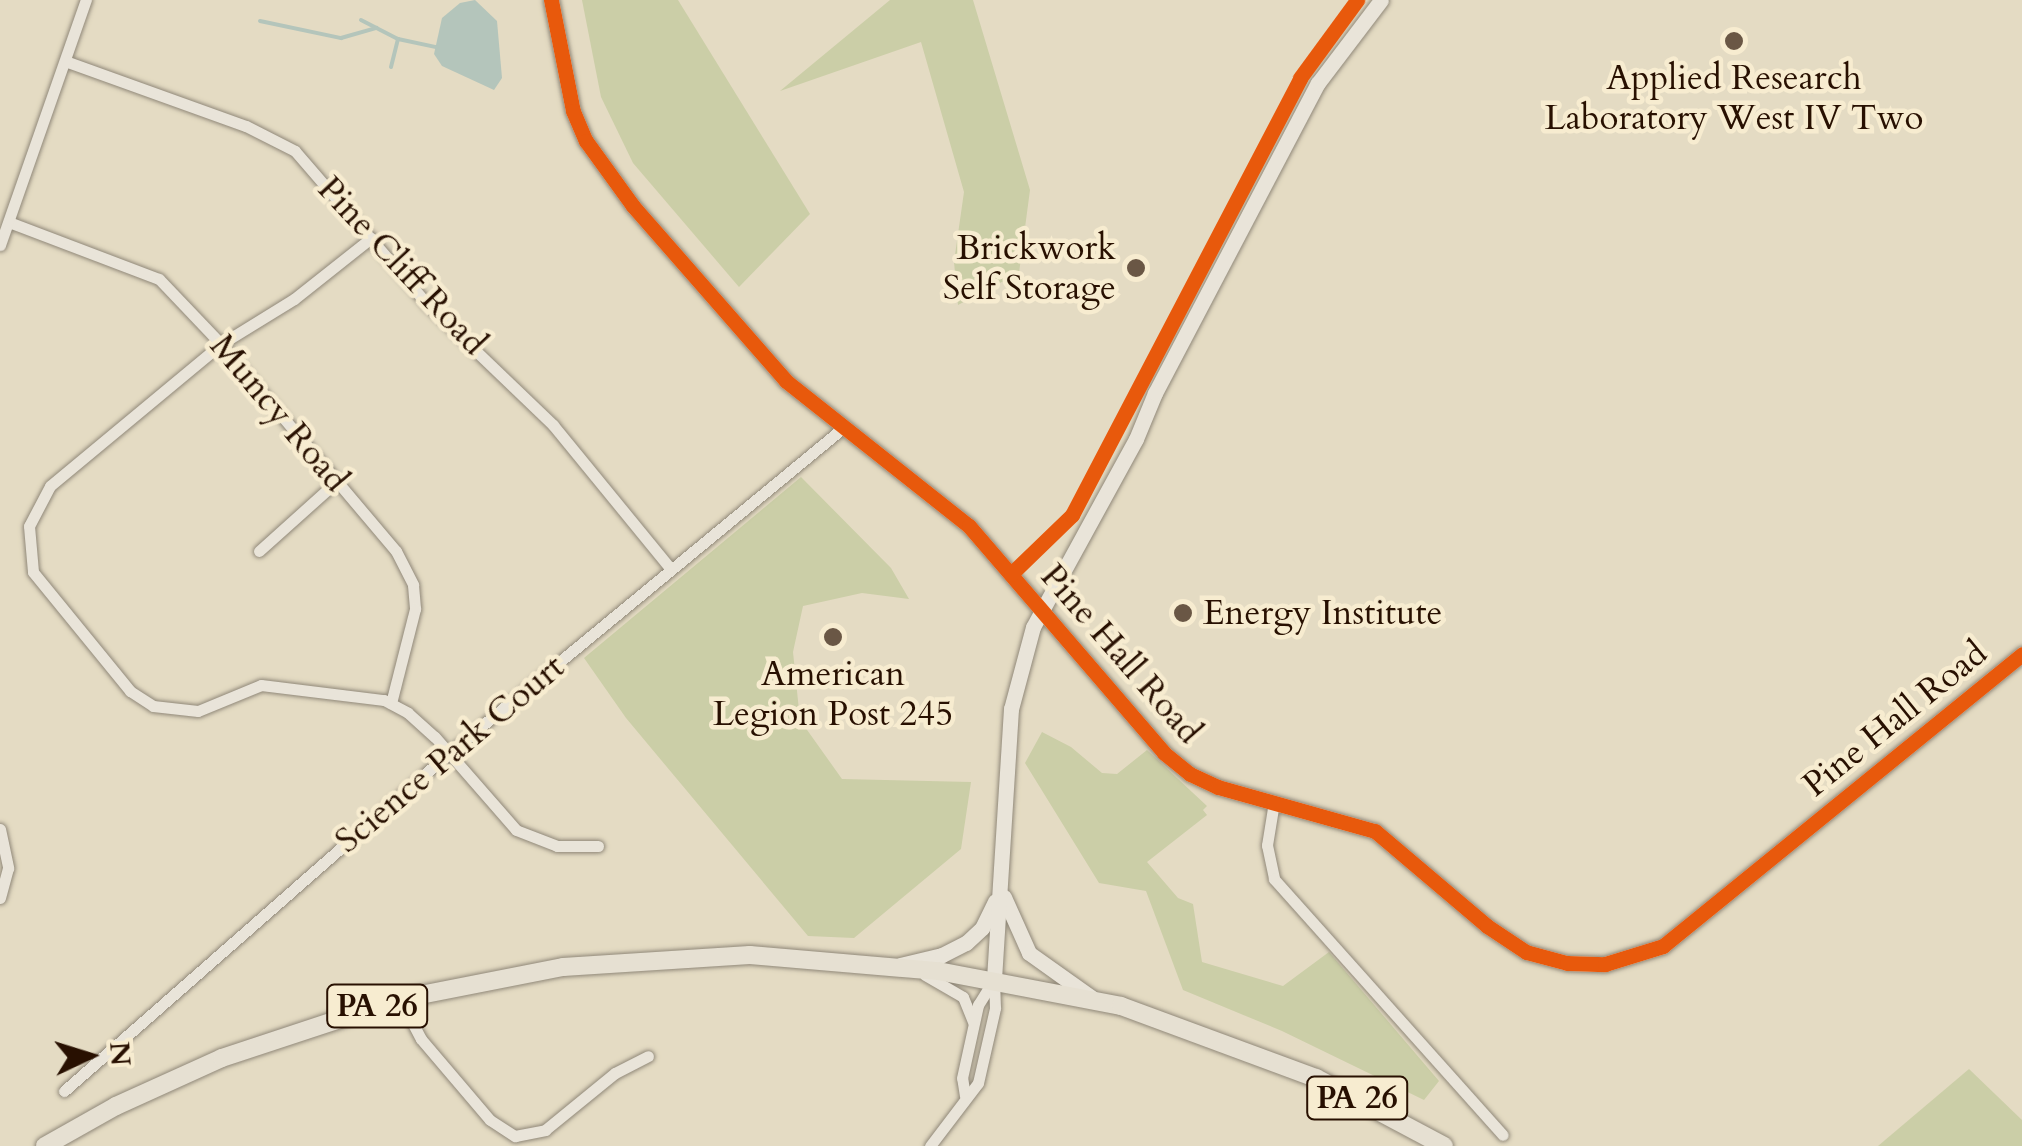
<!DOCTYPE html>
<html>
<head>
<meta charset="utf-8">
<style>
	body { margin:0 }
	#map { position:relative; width:2022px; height:1146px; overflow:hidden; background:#e4dbc3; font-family:Cardo,serif }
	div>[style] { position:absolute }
	.green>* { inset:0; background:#cbcea7 }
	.water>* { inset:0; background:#b4c5bb }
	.stream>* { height:4px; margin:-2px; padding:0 2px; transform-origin:2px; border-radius:2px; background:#b4c5bb }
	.roads { filter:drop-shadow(0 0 2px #908879) drop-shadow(0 0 2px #908879) }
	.street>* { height:11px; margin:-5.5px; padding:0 5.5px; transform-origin:5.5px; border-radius:5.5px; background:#e9e4d9 }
	.secondary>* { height:15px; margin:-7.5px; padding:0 7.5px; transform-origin:7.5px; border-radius:7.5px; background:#e9e4d9 }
	.primary>* { height:18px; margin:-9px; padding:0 9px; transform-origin:9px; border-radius:9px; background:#e6e0d2 }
	.cycleway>* { height:15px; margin:-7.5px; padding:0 7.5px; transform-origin:7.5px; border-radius:7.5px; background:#e8590c }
	.dots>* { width:28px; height:28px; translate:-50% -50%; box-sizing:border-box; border:5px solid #f7ecd0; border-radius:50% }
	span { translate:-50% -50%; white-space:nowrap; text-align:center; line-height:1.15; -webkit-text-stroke:9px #f7ecd0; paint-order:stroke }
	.shield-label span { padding:2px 8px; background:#f7ecd0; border:2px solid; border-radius:8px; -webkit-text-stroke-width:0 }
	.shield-label { font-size:32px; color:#281001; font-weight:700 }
	.poi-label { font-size:35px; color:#281001 }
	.right { translate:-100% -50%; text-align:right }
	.left { translate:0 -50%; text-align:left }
	.street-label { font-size:35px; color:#281001 }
	.north { position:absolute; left:40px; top:1006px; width:100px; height:100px; -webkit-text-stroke:8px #f7ecd0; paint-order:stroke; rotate:86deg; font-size:28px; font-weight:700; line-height:40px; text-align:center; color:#281001 }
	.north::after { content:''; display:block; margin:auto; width:35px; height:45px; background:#281001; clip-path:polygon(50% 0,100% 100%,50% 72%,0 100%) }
</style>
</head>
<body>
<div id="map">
	<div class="green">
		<div style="clip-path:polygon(582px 0,678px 0,810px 214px,739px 287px,633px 163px,601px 97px)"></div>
		<div style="clip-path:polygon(890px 0,973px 0,1030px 190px,1019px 273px,958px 305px,954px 262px,964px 192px,921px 42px,780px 91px)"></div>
		<div style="clip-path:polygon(801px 477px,891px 568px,909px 599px,862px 593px,803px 606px,793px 652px,800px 720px,842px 779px,971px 782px,961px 849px,854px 938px,808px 936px,626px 718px,584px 658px)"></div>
		<div style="clip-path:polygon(1042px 732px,1071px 747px,1102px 773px,1117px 774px,1147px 750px,1207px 806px,1203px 810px,1207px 815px,1147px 862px,1178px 898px,1193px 904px,1202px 962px,1283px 986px,1329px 952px,1439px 1081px,1424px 1100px,1282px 1031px,1183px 990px,1146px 891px,1099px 883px,1025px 763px)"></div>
		<div style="clip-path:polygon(1969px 1069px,2022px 1120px,2022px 1146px,1878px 1146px)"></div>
	</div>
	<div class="water">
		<div style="clip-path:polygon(475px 0,497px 21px,502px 78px,494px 90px,442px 66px,434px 54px,442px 18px,460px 3px)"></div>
	</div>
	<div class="stream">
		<div style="left:361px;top:20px;width:42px;rotate:27.2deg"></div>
		<div style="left:398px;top:39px;width:39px;rotate:12deg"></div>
		<div style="left:260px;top:21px;width:83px;rotate:11.9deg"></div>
		<div style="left:341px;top:38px;width:37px;rotate:-16deg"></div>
		<div style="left:391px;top:67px;width:29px;rotate:-76deg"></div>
	</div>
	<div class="roads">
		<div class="street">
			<div style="left:65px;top:61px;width:192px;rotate:19.8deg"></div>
			<div style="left:246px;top:126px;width:55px;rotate:27deg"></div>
			<div style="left:295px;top:151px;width:202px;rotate:49.2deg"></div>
			<div style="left:427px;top:304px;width:175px;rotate:43.8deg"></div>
			<div style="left:553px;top:425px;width:186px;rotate:50.7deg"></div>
			<div style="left:9px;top:222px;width:160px;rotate:20.8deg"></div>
			<div style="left:159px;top:279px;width:90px;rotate:46.4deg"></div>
			<div style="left:221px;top:344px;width:271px;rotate:49.8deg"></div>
			<div style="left:396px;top:551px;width:38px;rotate:63deg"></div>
			<div style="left:413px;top:585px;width:24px;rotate:85deg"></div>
			<div style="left:415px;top:609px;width:97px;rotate:104.3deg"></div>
			<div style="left:371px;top:238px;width:98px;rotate:141.6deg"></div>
			<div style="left:294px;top:299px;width:86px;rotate:148.3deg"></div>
			<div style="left:221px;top:344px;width:222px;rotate:140.3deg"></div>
			<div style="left:50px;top:486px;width:45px;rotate:117.7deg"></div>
			<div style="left:29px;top:526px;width:46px;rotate:85deg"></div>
			<div style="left:33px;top:572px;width:154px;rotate:50.8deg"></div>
			<div style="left:130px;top:691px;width:27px;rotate:33deg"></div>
			<div style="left:153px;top:706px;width:45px;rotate:6.3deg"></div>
			<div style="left:198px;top:711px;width:68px;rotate:-22.4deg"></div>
			<div style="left:261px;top:685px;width:124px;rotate:7deg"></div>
			<div style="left:384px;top:700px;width:27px;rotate:28deg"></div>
			<div style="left:408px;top:713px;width:36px;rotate:42deg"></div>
			<div style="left:435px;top:737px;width:123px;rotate:48.9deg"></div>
			<div style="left:516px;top:830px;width:44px;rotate:21.3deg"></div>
			<div style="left:557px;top:846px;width:41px"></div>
			<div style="left:0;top:245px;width:260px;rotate:-70.7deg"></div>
			<div style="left:259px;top:551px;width:105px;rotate:-41.9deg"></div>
			<div style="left:1274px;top:802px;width:44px;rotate:99.2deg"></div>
			<div style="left:1267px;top:845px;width:35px;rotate:78deg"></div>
			<div style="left:1274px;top:879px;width:343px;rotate:48.2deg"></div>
			<div style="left:0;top:829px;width:40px;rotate:78deg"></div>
			<div style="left:8px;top:868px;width:31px;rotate:105deg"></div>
			<div style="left:925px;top:975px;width:44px;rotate:30.1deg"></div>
			<div style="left:963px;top:997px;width:27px;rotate:68deg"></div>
			<div style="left:400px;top:999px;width:45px;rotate:62.3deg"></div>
			<div style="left:421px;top:1039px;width:106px;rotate:49.6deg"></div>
			<div style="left:490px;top:1120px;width:30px;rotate:33deg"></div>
			<div style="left:515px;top:1136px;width:31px;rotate:-11deg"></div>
			<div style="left:545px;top:1130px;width:90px;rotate:-39.2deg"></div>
			<div style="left:615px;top:1073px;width:37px;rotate:-27deg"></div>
			<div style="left:64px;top:1091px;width:512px;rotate:-41.28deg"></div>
			<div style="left:449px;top:753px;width:512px;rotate:-39.53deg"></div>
			<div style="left:965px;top:1096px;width:18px;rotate:-99deg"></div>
			<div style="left:962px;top:1078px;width:75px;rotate:-77.6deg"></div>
			<div style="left:978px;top:1005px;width:31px;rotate:-58deg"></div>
			<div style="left:930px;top:1146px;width:79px;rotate:-52.7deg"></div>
			<div style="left:978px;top:1083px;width:77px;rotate:-77.2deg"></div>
			<div style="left:995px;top:1008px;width:29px;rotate:-92deg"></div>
		</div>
		<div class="secondary">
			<div style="left:551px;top:0;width:113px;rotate:78.8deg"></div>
			<div style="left:573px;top:111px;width:33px;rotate:67deg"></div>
			<div style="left:586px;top:141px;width:80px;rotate:54.1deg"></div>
			<div style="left:633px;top:206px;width:232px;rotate:48.8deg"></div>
			<div style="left:786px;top:381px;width:233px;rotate:38.4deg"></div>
			<div style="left:969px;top:526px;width:299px;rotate:49.3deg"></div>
			<div style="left:1164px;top:753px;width:33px;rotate:39deg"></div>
			<div style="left:1190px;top:774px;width:31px;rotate:25deg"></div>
			<div style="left:1218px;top:787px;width:163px;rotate:15.7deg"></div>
			<div style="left:1375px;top:831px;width:147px;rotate:40.3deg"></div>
			<div style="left:1487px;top:926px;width:47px;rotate:33.7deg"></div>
			<div style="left:1526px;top:952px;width:42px;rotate:15deg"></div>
			<div style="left:1567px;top:963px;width:38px;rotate:2deg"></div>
			<div style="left:1605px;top:964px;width:61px;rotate:-17.2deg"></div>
			<div style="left:1663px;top:946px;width:463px;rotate:-39.1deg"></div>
			<div style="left:1004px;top:897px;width:61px;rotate:65.9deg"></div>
			<div style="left:1029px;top:953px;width:77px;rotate:35.5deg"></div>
			<div style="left:900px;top:965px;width:43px;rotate:-13.4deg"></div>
			<div style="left:942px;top:955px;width:27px;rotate:-27deg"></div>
			<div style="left:966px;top:943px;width:22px;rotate:-43deg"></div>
			<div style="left:982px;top:928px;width:30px;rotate:-64deg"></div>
			<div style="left:994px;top:979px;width:271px;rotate:-86.4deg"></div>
			<div style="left:1011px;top:709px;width:85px;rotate:-75deg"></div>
			<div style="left:1033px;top:627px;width:214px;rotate:-61.3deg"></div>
			<div style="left:1136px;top:439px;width:50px;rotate:-67.6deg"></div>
			<div style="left:1155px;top:393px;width:350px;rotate:-62.3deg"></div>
			<div style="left:1318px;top:83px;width:104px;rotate:-52.8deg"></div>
		</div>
		<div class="primary">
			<div style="left:45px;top:1146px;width:81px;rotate:-29.4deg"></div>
			<div style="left:116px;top:1106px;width:116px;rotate:-24.4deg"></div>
			<div style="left:222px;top:1058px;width:188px;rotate:-18.3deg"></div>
			<div style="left:400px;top:999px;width:166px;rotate:-11.1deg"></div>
			<div style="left:563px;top:967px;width:187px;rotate:-3.7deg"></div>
			<div style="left:750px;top:955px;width:189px;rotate:4.9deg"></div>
			<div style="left:938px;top:971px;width:186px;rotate:10.8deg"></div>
			<div style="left:1121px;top:1006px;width:208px;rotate:20.3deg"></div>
			<div style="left:1316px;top:1078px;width:145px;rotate:28deg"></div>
		</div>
	</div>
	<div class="cycleway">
		<div style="left:551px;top:0;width:113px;rotate:78.8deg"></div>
		<div style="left:573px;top:111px;width:33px;rotate:67deg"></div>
		<div style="left:586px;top:141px;width:80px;rotate:54.1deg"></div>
		<div style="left:633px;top:206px;width:232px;rotate:48.8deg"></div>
		<div style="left:786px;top:381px;width:233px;rotate:38.4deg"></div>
		<div style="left:969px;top:526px;width:299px;rotate:49.3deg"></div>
		<div style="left:1164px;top:753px;width:33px;rotate:39deg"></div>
		<div style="left:1190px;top:774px;width:31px;rotate:25deg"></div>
		<div style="left:1218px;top:787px;width:163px;rotate:15.7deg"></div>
		<div style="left:1375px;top:831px;width:147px;rotate:40.3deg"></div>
		<div style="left:1487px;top:926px;width:47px;rotate:33.7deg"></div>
		<div style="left:1526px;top:952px;width:42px;rotate:15deg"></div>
		<div style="left:1567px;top:963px;width:38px;rotate:2deg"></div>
		<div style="left:1605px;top:964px;width:61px;rotate:-17.2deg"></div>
		<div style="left:1663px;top:946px;width:463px;rotate:-39.1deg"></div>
		<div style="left:1011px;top:574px;width:85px;rotate:-44deg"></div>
		<div style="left:1072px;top:515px;width:493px;rotate:-62.4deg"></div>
		<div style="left:1300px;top:78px;width:97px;rotate:-53.8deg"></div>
	</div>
	<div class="dots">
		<div style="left:1734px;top:41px;background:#6a5745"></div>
		<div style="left:1136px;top:268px;background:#6a5745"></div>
		<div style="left:1183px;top:613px;background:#6a5745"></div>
		<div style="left:833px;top:637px;background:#6a5745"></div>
	</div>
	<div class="shield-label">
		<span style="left:377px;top:1006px">PA 26</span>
		<span style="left:1357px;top:1098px">PA 26</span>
	</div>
	<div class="poi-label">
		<span style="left:1734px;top:98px">Applied Research<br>Laboratory West IV Two</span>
		<span class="right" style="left:1116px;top:268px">Brickwork<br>Self Storage</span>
		<span class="left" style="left:1203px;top:613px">Energy Institute</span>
		<span style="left:833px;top:694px">American<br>Legion Post 245</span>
	</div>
	<div class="street-label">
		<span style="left:402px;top:266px;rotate:47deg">Pine Cliff Road</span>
		<span style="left:279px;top:413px;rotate:50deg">Muncy Road</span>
		<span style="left:1121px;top:654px;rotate:49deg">Pine Hall Road</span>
		<span style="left:1895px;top:719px;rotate:-39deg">Pine Hall Road</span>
		<span style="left:450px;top:754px;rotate:-40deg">Science Park Court</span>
	</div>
	<div class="north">N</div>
</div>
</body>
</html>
